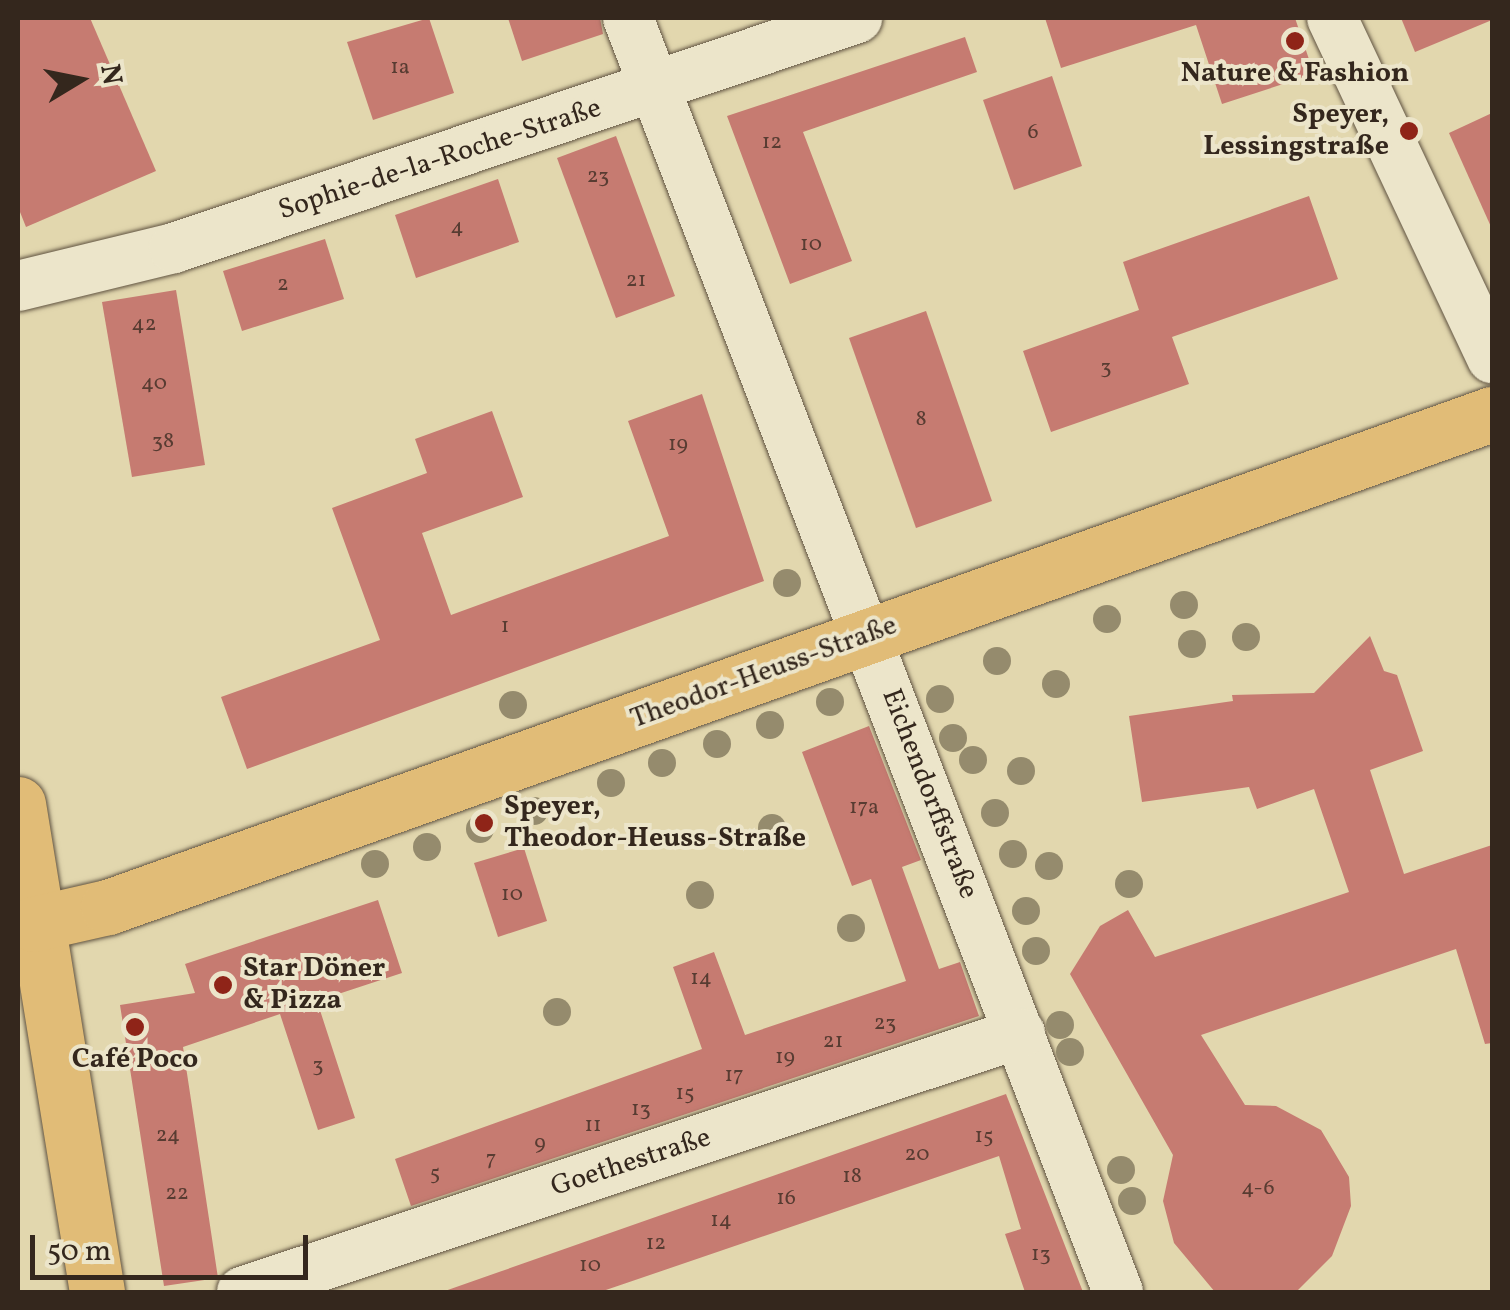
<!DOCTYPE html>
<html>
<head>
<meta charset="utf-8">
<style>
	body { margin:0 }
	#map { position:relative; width:1510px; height:1310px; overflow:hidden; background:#e2d7ae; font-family:Vollkorn,serif }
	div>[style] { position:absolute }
	.building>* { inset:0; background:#c67b71 }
	.roads { filter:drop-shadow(0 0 2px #605341) drop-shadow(0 0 2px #605341) }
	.minor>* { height:50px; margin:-25px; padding:0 25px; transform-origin:25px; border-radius:25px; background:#ece5ca }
	.major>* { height:55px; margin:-27.5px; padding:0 27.5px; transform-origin:27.5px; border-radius:27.5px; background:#e1bc77 }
	.trees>* { width:28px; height:28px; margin:-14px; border-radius:50%; background:#958b6d }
	.dots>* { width:28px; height:28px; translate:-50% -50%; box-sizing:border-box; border:5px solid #ece5ca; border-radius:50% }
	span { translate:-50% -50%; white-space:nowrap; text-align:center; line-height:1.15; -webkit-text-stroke:8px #ece5ca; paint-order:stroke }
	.number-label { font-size:22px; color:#583c32 }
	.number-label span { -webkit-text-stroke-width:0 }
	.poi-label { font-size:28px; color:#34271d; font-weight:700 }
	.right { translate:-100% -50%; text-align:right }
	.left { translate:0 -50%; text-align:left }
	.street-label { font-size:28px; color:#34271d }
	.frame { position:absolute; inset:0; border:20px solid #34271d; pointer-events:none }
	.north { position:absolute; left:30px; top:30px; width:100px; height:100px; -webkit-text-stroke:8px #ece5ca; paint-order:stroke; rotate:80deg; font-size:28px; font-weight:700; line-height:40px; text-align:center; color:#34271d }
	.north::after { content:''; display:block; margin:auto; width:35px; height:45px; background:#34271d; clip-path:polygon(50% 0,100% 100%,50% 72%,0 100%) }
	.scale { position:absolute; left:30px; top:1235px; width:278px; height:45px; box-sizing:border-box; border:5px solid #34271d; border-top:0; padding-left:12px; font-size:30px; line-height:35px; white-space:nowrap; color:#34271d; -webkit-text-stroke:8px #ece5ca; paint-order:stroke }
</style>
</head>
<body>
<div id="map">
	<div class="building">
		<div style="clip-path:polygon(18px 18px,90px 18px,156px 171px,26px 227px,18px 207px)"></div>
		<div style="clip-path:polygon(429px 18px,454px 93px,373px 120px,347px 42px)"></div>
		<div style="clip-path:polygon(508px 18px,600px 18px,603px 34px,522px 61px)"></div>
		<div style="clip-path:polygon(1045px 18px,1295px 18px,1314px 74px,1222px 104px,1196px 25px,1061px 68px)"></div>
		<div style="clip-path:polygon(1401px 18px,1492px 18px,1492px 20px,1415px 52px)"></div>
		<div style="clip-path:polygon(965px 37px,977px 72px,803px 132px,852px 261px,790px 284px,727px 116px)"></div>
		<div style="clip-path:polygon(1052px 76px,1082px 166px,1014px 190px,983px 100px)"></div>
		<div style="clip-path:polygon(1492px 113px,1492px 229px,1449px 133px)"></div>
		<div style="clip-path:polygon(616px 136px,675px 296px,616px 318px,557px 158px)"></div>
		<div style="clip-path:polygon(498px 179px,519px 242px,416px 278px,395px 215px)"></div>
		<div style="clip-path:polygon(1309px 196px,1338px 279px,1172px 337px,1189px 384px,1051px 432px,1023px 351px,1139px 310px,1123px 262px)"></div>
		<div style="clip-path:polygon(325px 239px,344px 299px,242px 331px,223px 271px)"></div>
		<div style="clip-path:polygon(176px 290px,205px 465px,132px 477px,102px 302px)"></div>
		<div style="clip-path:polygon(926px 311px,992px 501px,916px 528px,849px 338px)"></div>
		<div style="clip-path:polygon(702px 394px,764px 581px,247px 769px,221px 697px,380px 640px,332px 508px,427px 473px,415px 439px,492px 411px,523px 497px,422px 533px,451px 615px,669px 536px,628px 421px)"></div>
		<div style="clip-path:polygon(1370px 636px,1384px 671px,1397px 675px,1423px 751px,1370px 770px,1404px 874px,1492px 845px,1492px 1043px,1485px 1044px,1456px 949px,1201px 1035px,1245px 1105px,1276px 1106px,1321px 1130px,1349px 1177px,1351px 1206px,1332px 1256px,1296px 1292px,1215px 1292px,1174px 1243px,1163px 1201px,1173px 1155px,1070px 974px,1100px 926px,1128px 910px,1155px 957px,1349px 892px,1314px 789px,1257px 809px,1249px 787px,1142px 802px,1129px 716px,1233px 701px,1232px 695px,1314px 693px)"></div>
		<div style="clip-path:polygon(869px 726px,921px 860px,902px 867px,939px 969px,960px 962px,979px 1016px,411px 1206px,395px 1159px,702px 1049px,673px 967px,714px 952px,745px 1035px,906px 981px,871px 879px,852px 886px,802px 752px)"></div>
		<div style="clip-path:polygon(524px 848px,547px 921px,498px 937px,474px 863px)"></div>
		<div style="clip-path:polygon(378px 900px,402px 973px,317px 1001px,355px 1118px,318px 1130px,280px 1014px,183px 1047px,218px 1278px,164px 1286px,120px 1005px,195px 993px,185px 964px)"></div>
		<div style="clip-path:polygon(1006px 1094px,1083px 1292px,1025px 1292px,1005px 1234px,1021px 1229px,999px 1156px,600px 1292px,442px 1292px)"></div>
	</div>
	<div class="roads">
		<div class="minor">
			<div style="left:628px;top:18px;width:1365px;rotate:68.96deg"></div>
			<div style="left:1332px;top:18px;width:376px;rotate:64.8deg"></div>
			<div style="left:18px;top:286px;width:161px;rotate:-13.7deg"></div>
			<div style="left:174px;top:248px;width:721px;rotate:-18.61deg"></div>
			<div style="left:242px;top:1292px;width:820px;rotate:-18.41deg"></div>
		</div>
		<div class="major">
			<div style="left:18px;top:804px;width:494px;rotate:80.8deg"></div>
			<div style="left:33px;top:924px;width:77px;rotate:-12.8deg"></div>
			<div style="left:108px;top:907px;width:1469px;rotate:-19.61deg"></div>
		</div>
	</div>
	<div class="trees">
		<div style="left:787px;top:583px"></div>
		<div style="left:1184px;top:605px"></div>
		<div style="left:1107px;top:619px"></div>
		<div style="left:1246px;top:637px"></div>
		<div style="left:1192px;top:644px"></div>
		<div style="left:997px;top:661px"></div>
		<div style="left:1056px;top:684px"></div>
		<div style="left:940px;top:699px"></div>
		<div style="left:830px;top:702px"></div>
		<div style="left:513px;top:705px"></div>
		<div style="left:770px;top:725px"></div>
		<div style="left:953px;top:738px"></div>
		<div style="left:717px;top:744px"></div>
		<div style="left:973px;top:760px"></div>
		<div style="left:662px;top:763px"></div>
		<div style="left:1021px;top:771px"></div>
		<div style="left:611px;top:783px"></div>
		<div style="left:534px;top:811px"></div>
		<div style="left:995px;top:813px"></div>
		<div style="left:772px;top:828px"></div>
		<div style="left:480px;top:829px"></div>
		<div style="left:427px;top:847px"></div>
		<div style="left:1013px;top:854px"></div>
		<div style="left:375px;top:864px"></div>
		<div style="left:1049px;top:866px"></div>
		<div style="left:1129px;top:884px"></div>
		<div style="left:700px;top:895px"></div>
		<div style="left:1026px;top:911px"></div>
		<div style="left:851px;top:928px"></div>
		<div style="left:1036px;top:951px"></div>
		<div style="left:557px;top:1012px"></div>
		<div style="left:1060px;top:1025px"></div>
		<div style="left:1070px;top:1052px"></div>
		<div style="left:1121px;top:1170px"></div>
		<div style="left:1132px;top:1201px"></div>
	</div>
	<div class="dots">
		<div style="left:1295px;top:41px;background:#8f2418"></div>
		<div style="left:1409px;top:131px;background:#8f2418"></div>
		<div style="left:484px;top:823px;background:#8f2418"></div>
		<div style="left:223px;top:985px;background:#8f2418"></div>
		<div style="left:135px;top:1027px;background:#8f2418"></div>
	</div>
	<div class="number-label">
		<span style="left:400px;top:68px">1a</span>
		<span style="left:1033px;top:133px">6</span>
		<span style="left:772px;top:143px">12</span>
		<span style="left:598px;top:177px">23</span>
		<span style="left:457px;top:228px">4</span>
		<span style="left:811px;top:245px">10</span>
		<span style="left:636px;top:281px">21</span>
		<span style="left:283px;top:285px">2</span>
		<span style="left:144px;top:325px">42</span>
		<span style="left:1106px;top:368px">3</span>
		<span style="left:154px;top:384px">40</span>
		<span style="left:921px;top:420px">8</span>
		<span style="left:163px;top:442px">38</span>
		<span style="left:678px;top:445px">19</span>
		<span style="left:505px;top:627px">1</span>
		<span style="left:864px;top:808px">17a</span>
		<span style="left:512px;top:895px">10</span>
		<span style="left:701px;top:979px">14</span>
		<span style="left:885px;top:1024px">23</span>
		<span style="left:833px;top:1042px">21</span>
		<span style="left:785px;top:1058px">19</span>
		<span style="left:318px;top:1066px">3</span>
		<span style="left:734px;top:1076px">17</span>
		<span style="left:685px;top:1094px">15</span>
		<span style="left:641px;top:1110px">13</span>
		<span style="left:593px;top:1126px">11</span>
		<span style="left:168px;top:1136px">24</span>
		<span style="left:984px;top:1137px">15</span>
		<span style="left:540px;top:1144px">9</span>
		<span style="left:917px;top:1155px">20</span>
		<span style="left:491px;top:1160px">7</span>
		<span style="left:435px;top:1174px">5</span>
		<span style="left:852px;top:1177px">18</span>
		<span style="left:1258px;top:1189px">4-6</span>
		<span style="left:177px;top:1194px">22</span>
		<span style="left:786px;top:1199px">16</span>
		<span style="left:721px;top:1221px">14</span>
		<span style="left:656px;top:1244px">12</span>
		<span style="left:1041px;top:1255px">13</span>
		<span style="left:590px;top:1266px">10</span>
	</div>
	<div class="poi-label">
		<span style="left:1295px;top:74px">Nature &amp; Fashion</span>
		<span class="right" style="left:1389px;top:131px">Speyer,<br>Lessingstraße</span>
		<span class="left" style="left:504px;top:823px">Speyer,<br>Theodor-Heuss-Straße</span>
		<span class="left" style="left:243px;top:985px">Star Döner<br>&amp; Pizza</span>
		<span style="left:135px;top:1060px">Café Poco</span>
	</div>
	<div class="street-label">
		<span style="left:440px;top:160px;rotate:-18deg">Sophie-de-la-Roche-Straße</span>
		<span style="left:764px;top:673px;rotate:-20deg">Theodor-Heuss-Straße</span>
		<span style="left:929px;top:794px;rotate:69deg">Eichendorffstraße</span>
		<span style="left:631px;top:1163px;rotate:-18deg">Goethestraße</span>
	</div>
	<div class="frame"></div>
	<div class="north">N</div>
	<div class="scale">50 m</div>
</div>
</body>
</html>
